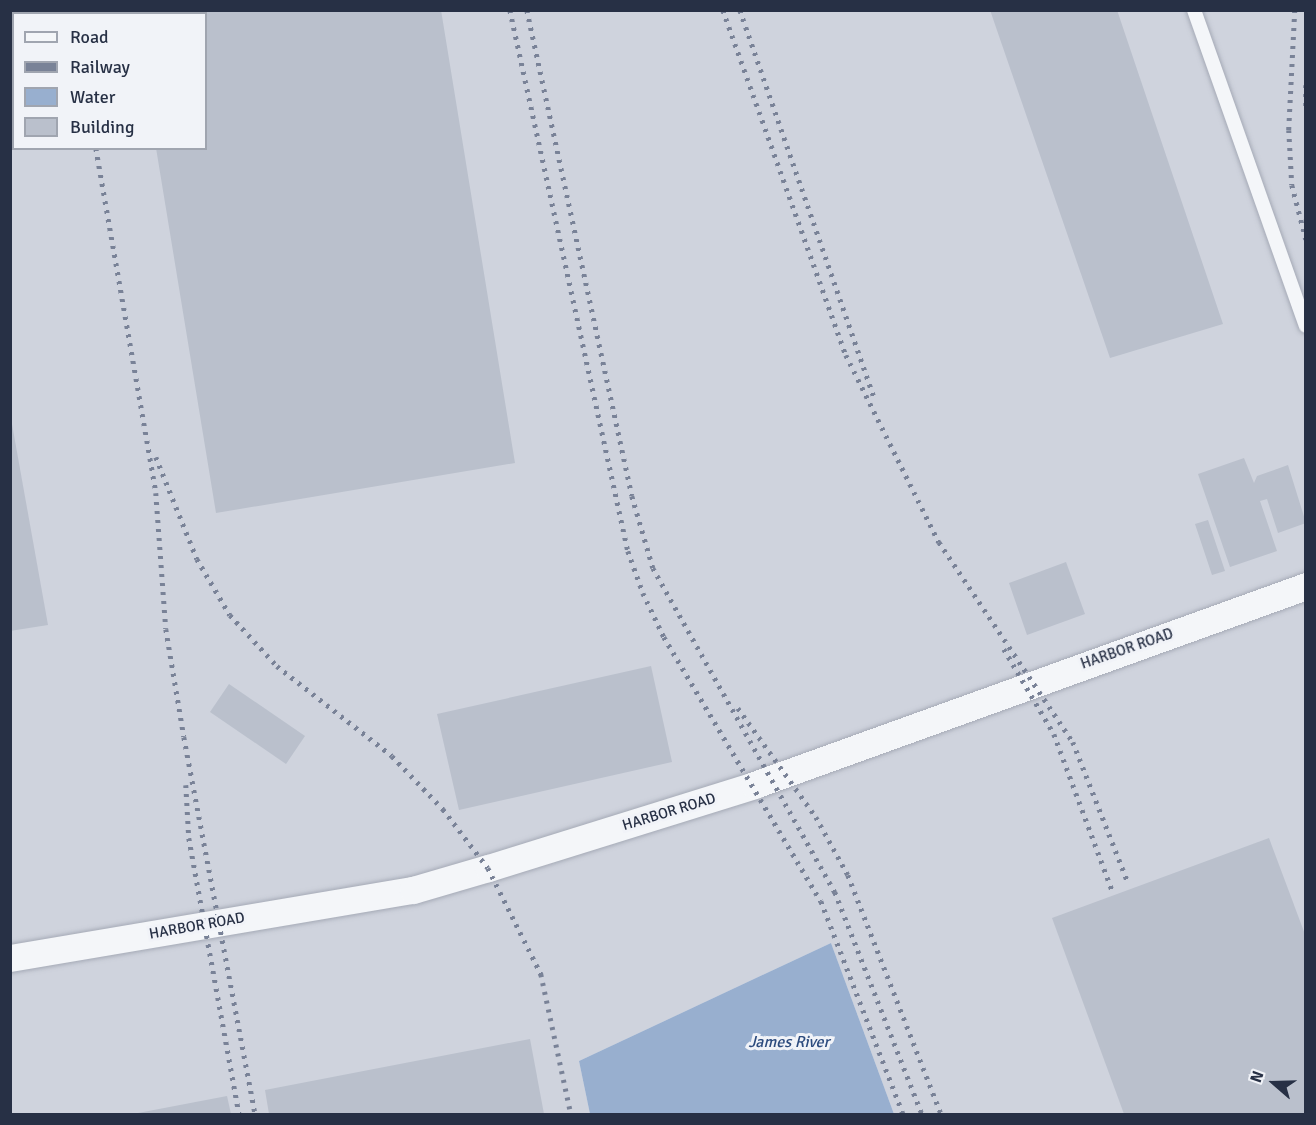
<!DOCTYPE html>
<html>
<head>
<meta charset="utf-8">
<style>
	body { margin:0 }
	#map { position:relative; width:1316px; height:1125px; overflow:hidden; background:#e1e4eb; font-family:Signika,sans-serif }
	div>[style] { position:absolute }
	.built>* { inset:0; background:#cfd3dd }
	.water>* { inset:0; background:#98afcf }
	.building>* { inset:0; background:#bac0cc }
	.roads { filter:drop-shadow(0 0 2px #a5aab6) drop-shadow(0 0 2px #a5aab6) }
	.lane>* { height:14px; margin:-7px; padding:0 7px; transform-origin:7px; border-radius:7px; background:#f4f6f9 }
	.street>* { height:27px; margin:-13.5px; padding:0 13.5px; transform-origin:13.5px; border-radius:13.5px; background:#f4f6f9 }
	.rail>* { height:4.5px; margin-top:-2.25px; transform-origin:0; background:repeating-linear-gradient(90deg,#798297 0 3px,transparent 0 9px) }
	span { translate:-50% -50%; white-space:nowrap; text-align:center; line-height:1.15; -webkit-text-stroke:6px #f1f3f8; paint-order:stroke }
	.street-label { font-size:15px; color:#273045 }
	.water-label { font-size:16px; color:#2c4b7e; font-style:italic }
	.frame { position:absolute; inset:0; border:12px solid #273045; pointer-events:none }
	.legend { position:absolute; left:12px; top:12px; width:195px; height:138px; box-sizing:border-box; background:#f1f3f8; border:2px solid #a0a5b0; margin:0; padding:8px 10px; list-style:none; font-size:18px; color:#273045 }
	.legend li { display:flex; align-items:center; gap:12px; height:30px }
	.legend b { width:30px; border:2px solid #a0a5b0 }
	.north { position:absolute; left:1244px; top:1053px; width:60px; height:60px; -webkit-text-stroke:4px #f1f3f8; paint-order:stroke; rotate:290deg; font-size:16px; font-weight:700; line-height:24px; text-align:center; color:#273045 }
	.north::after { content:''; display:block; margin:auto; width:21px; height:27px; background:#273045; clip-path:polygon(50% 0,100% 100%,50% 72%,0 100%) }
</style>
</head>
<body>
<div id="map">
	<div class="built">
		<div style="clip-path:polygon(evenodd,10px 11px,1305px 11px,1305px 1114px,894px 1114px,831px 943px,579px 1061px,590px 1114px,11px 1114px,10px 11px,14px 14px,206px 14px,206px 148px,14px 148px,14px 14px)"></div>
	</div>
	<div class="water">
		<div style="clip-path:polygon(831px 943px,894px 1114px,590px 1114px,579px 1061px)"></div>
	</div>
	<div class="building">
		<div style="clip-path:polygon(133px 10px,441px 10px,515px 463px,216px 513px,156px 148px,206px 148px,206px 14px)"></div>
		<div style="clip-path:polygon(990px 10px,1117px 10px,1223px 324px,1110px 358px)"></div>
		<div style="clip-path:polygon(10px 413px,48px 625px,10px 631px)"></div>
		<div style="clip-path:polygon(1244px 458px,1254px 483px,1257px 476px,1288px 465px,1306px 523px,1278px 533px,1267px 499px,1260px 501px,1277px 551px,1230px 567px,1198px 474px)"></div>
		<div style="clip-path:polygon(1208px 520px,1225px 571px,1212px 575px,1195px 524px)"></div>
		<div style="clip-path:polygon(1066px 562px,1085px 614px,1027px 635px,1009px 583px)"></div>
		<div style="clip-path:polygon(651px 666px,672px 762px,459px 810px,437px 714px)"></div>
		<div style="clip-path:polygon(229px 684px,305px 736px,286px 764px,210px 712px)"></div>
		<div style="clip-path:polygon(1269px 838px,1306px 937px,1306px 1114px,1124px 1114px,1052px 918px)"></div>
		<div style="clip-path:polygon(530px 1039px,544px 1114px,269px 1114px,265px 1090px)"></div>
		<div style="clip-path:polygon(227px 1096px,231px 1114px,138px 1114px,138px 1113px)"></div>
	</div>
	<div class="roads">
		<div class="lane">
			<div style="left:1194px;top:10px;width:335px;rotate:70.5deg"></div>
		</div>
		<div class="street">
			<div style="left:10px;top:958px;width:409px;rotate:-9.6deg"></div>
			<div style="left:413px;top:890px;width:78px;rotate:-16.3deg"></div>
			<div style="left:488px;top:868px;width:279px;rotate:-17.3deg"></div>
			<div style="left:754px;top:785px;width:587px;rotate:-19.82deg"></div>
		</div>
	</div>
	<div class="rail">
		<div style="left:74px;top:10px;width:4px;rotate:90deg"></div>
		<div style="left:510px;top:10px;width:554px;rotate:77.7deg"></div>
		<div style="left:628px;top:551px;width:45px;rotate:70.3deg"></div>
		<div style="left:643px;top:593px;width:49px;rotate:64.5deg"></div>
		<div style="left:664px;top:637px;width:307px;rotate:59.3deg"></div>
		<div style="left:821px;top:901px;width:228px;rotate:68.9deg"></div>
		<div style="left:527px;top:10px;width:497px;rotate:77.8deg"></div>
		<div style="left:632px;top:496px;width:75px;rotate:73.7deg"></div>
		<div style="left:653px;top:568px;width:372px;rotate:60.7deg"></div>
		<div style="left:835px;top:892px;width:238px;rotate:68.6deg"></div>
		<div style="left:723px;top:10px;width:366px;rotate:70.4deg"></div>
		<div style="left:846px;top:355px;width:209px;rotate:63.6deg"></div>
		<div style="left:939px;top:542px;width:241px;rotate:56.2deg"></div>
		<div style="left:1073px;top:742px;width:150px;rotate:68.6deg"></div>
		<div style="left:740px;top:10px;width:409px;rotate:70.9deg"></div>
		<div style="left:1295px;top:10px;width:120px;rotate:92.9deg"></div>
		<div style="left:1289px;top:130px;width:55px;rotate:86.9deg"></div>
		<div style="left:1292px;top:185px;width:56px;rotate:75.5deg"></div>
		<div style="left:1306px;top:85px;width:25px;rotate:90deg"></div>
		<div style="left:96px;top:148px;width:350px;rotate:80.1deg"></div>
		<div style="left:156px;top:493px;width:136px;rotate:85.8deg"></div>
		<div style="left:166px;top:629px;width:109px;rotate:80.5deg"></div>
		<div style="left:184px;top:737px;width:384px;rotate:79.3deg"></div>
		<div style="left:156px;top:457px;width:110px;rotate:68.1deg"></div>
		<div style="left:197px;top:559px;width:65px;rotate:59.5deg"></div>
		<div style="left:230px;top:615px;width:69px;rotate:47.3deg"></div>
		<div style="left:277px;top:666px;width:146px;rotate:38deg"></div>
		<div style="left:392px;top:756px;width:74px;rotate:46.1deg"></div>
		<div style="left:443px;top:809px;width:74px;rotate:52.7deg"></div>
		<div style="left:488px;top:868px;width:119px;rotate:63.4deg"></div>
		<div style="left:541px;top:974px;width:143px;rotate:77.9deg"></div>
		<div style="left:1004px;top:649px;width:99px;rotate:59.5deg"></div>
		<div style="left:1054px;top:734px;width:166px;rotate:69.6deg"></div>
		<div style="left:738px;top:708px;width:134px;rotate:54.4deg"></div>
		<div style="left:816px;top:817px;width:66px;rotate:61.1deg"></div>
		<div style="left:848px;top:875px;width:256px;rotate:68.7deg"></div>
		<div style="left:186px;top:785px;width:53px;rotate:86.8deg"></div>
		<div style="left:189px;top:838px;width:280px;rotate:79.7deg"></div>
	</div>
	<div class="street-label">
		<span style="left:1127px;top:649px;rotate:-19deg">HARBOR ROAD</span>
		<span style="left:669px;top:812px;rotate:-17deg">HARBOR ROAD</span>
		<span style="left:197px;top:926px;rotate:-10deg">HARBOR ROAD</span>
	</div>
	<div class="water-label">
		<span style="left:789px;top:1042px">James River</span>
	</div>
	<div class="frame"></div>
	<ul class="legend">
	<li><b style="height:8px;background:#f4f6f9"></b>Road</li>
	<li><b style="height:8px;background:#798297"></b>Railway</li>
	<li><b style="height:16px;background:#98afcf"></b>Water</li>
	<li><b style="height:16px;background:#bac0cc"></b>Building</li>
	</ul>
	<div class="north">N</div>
</div>
</body>
</html>
